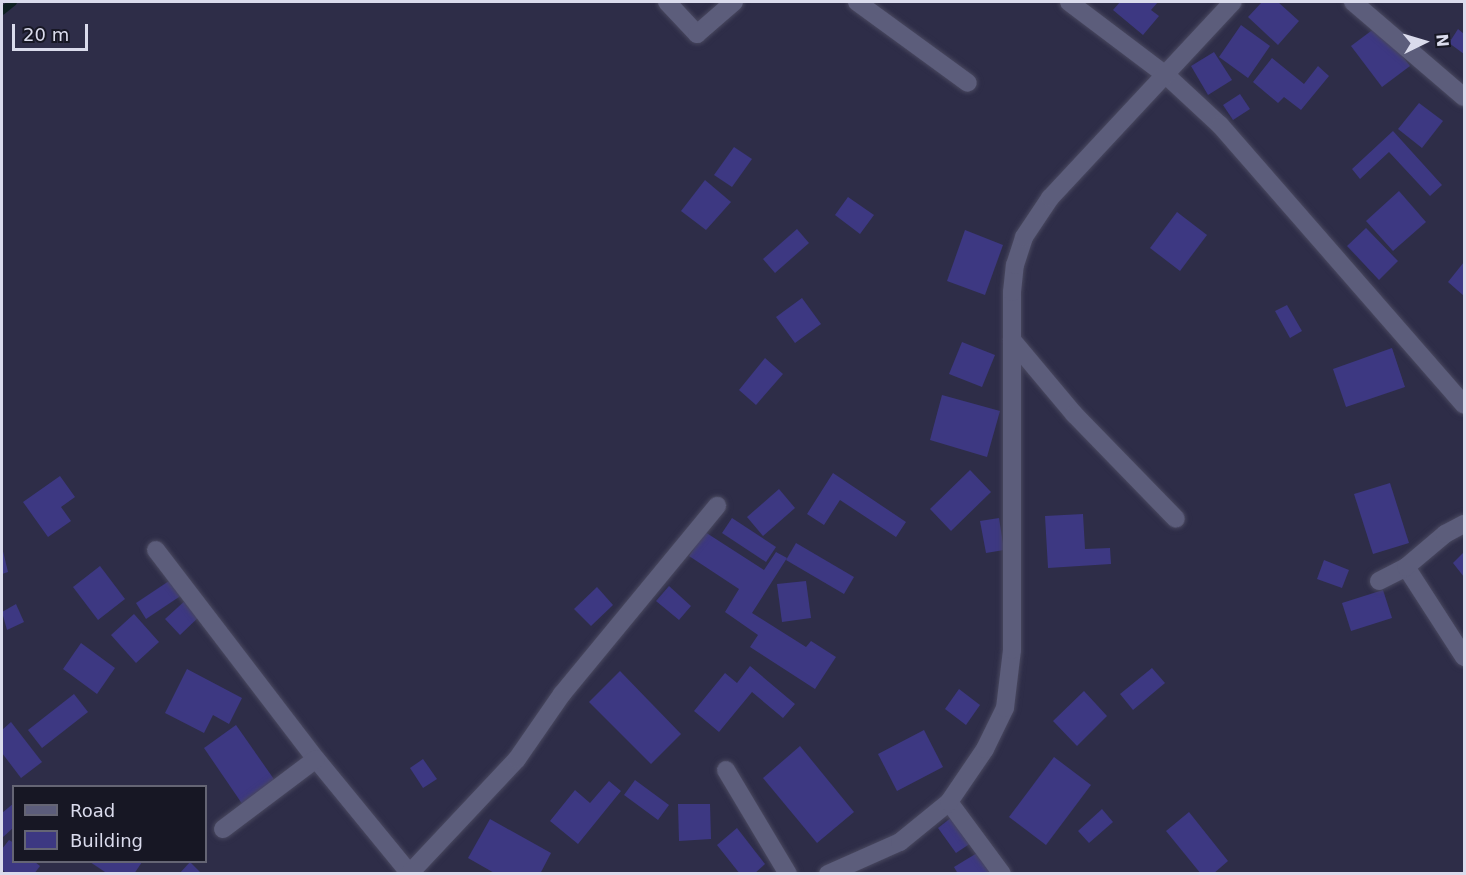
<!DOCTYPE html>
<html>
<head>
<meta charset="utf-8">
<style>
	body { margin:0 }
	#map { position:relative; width:1466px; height:875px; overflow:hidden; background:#2e2d48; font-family:"DejaVu Sans",sans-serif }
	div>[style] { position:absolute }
	.stream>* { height:8px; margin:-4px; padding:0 4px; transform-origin:4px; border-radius:4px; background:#0e2021 }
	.building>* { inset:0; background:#3d3882 }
	.roads { filter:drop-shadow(0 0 2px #49485f) drop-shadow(0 0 2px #49485f) }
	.street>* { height:18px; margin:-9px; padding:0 9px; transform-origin:9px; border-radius:9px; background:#5c5d7b }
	span { translate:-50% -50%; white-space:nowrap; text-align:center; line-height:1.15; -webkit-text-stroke:6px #171724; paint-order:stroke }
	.frame { position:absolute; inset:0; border:3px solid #dadbec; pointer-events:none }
	.legend { position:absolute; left:12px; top:785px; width:195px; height:78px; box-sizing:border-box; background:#171724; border:2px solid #656574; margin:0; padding:8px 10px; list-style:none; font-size:18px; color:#dadbec }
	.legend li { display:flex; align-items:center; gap:12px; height:30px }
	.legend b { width:30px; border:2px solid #656574 }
	.north { position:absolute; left:1394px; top:12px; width:60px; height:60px; -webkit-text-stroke:4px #171724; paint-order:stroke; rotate:85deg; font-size:16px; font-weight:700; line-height:24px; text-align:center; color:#dadbec }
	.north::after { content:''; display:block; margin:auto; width:21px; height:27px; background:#dadbec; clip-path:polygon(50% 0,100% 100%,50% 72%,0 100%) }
	.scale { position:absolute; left:12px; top:24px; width:76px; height:27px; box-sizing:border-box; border:3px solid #dadbec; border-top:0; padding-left:8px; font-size:18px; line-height:21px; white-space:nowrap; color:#dadbec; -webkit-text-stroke:4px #171724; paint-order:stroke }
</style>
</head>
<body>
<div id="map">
	<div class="stream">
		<div style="left:2px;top:11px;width:14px;rotate:-39deg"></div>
	</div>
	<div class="building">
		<div style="clip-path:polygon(1120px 2px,1158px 2px,1151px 10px,1159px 16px,1143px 35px,1113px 10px)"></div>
		<div style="clip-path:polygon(1262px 2px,1278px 2px,1299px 21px,1278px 45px,1248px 17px)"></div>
		<div style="clip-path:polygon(1241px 25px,1270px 46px,1248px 78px,1219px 57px)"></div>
		<div style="clip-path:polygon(1379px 25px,1410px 66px,1382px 87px,1351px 46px)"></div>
		<div style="clip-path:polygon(1458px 29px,1464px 34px,1464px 54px,1449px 43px)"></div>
		<div style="clip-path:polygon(1214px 52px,1232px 80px,1208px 95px,1191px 66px)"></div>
		<div style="clip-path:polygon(1272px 58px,1304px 84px,1318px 66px,1329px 76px,1301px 110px,1284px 97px,1278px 103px,1253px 82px)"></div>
		<div style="clip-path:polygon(1240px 94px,1250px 109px,1233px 120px,1223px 105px)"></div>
		<div style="clip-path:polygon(1419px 103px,1443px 121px,1422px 148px,1398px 129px)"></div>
		<div style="clip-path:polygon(1393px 131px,1442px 185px,1430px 196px,1389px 152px,1360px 179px,1352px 169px)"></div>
		<div style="clip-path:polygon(734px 147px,752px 159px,732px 187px,714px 175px)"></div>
		<div style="clip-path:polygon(705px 180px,731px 202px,706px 230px,681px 211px)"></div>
		<div style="clip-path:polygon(1399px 191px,1426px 222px,1393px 251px,1366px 221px)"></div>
		<div style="clip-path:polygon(848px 197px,874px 215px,860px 234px,835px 215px)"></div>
		<div style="clip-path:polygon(1177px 212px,1207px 235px,1180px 271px,1150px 248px)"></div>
		<div style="clip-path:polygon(1366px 228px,1398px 261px,1379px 280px,1347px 246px)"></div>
		<div style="clip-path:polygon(797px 229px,809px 243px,775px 273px,763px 259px)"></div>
		<div style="clip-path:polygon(965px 230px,1003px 245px,985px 295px,947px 281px)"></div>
		<div style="clip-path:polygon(1464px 262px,1464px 296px,1448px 282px)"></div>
		<div style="clip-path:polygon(802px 298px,821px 324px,795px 343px,776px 317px)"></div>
		<div style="clip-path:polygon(1287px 305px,1302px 331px,1290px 338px,1275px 311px)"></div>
		<div style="clip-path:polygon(962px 342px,995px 355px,982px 387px,949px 374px)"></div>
		<div style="clip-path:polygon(1392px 348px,1405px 387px,1346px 407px,1333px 369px)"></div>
		<div style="clip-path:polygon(765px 358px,783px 374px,756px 405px,739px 390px)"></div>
		<div style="clip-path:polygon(942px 395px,1000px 411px,987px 457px,930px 440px)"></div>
		<div style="clip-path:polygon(970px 470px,991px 492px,951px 531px,930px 509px)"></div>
		<div style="clip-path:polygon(833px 473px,906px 522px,896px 537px,840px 500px,824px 525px,807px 514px)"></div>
		<div style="clip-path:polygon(60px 476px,75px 497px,61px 507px,71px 521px,48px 537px,23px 502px)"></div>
		<div style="clip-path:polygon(1390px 483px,1409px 543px,1373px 554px,1354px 494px)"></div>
		<div style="clip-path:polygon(779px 489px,795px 508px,763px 536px,747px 517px)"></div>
		<div style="clip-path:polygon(1083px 514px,1085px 549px,1110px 548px,1111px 564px,1048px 568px,1045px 516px)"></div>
		<div style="clip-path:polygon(732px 518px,776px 547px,766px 562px,722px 533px)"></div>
		<div style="clip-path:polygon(999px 518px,1004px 550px,986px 553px,980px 521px)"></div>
		<div style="clip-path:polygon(705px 532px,764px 570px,776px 552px,787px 558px,752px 613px,806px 647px,811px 641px,836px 657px,815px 689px,750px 647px,758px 635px,725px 612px,739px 589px,689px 556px)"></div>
		<div style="clip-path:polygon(796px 543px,854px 577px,844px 594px,786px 560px)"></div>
		<div style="clip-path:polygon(2px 547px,8px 572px,2px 574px)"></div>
		<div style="clip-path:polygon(1464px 552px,1464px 577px,1453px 563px)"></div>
		<div style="clip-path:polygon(1324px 560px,1349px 570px,1342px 588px,1317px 579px)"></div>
		<div style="clip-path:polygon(100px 566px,125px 599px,98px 620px,73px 587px)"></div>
		<div style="clip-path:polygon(172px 579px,182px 595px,146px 619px,136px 603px)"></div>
		<div style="clip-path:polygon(806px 581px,811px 618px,782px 622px,777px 584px)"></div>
		<div style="clip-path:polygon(669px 586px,691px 606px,679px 620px,656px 601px)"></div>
		<div style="clip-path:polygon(597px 587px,613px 605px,591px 626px,574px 609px)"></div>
		<div style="clip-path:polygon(1383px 590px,1392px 618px,1351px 631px,1342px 603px)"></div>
		<div style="clip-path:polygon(188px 598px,202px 614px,180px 635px,165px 619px)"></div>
		<div style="clip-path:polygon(16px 604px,24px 622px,7px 630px,2px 612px)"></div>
		<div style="clip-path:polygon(134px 614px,159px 642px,136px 663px,111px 635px)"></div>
		<div style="clip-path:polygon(81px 643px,115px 668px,97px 694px,63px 669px)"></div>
		<div style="clip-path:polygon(750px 666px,795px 704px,783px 718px,752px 692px,719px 732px,694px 711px,725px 673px,737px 683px)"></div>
		<div style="clip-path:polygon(1152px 668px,1165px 683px,1133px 710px,1120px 694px)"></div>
		<div style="clip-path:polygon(187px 669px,242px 698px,229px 724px,213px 715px,204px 733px,165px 713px)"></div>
		<div style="clip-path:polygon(620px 671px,681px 734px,651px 764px,589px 702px)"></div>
		<div style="clip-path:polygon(959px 689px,980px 705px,966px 725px,945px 709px)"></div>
		<div style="clip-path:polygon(1084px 691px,1107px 716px,1077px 746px,1053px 721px)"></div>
		<div style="clip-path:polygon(74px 694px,88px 712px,42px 748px,28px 730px)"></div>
		<div style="clip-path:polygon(11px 722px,42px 762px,21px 778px,2px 753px,2px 730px)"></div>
		<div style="clip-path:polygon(236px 725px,278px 785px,245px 808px,204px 748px)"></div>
		<div style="clip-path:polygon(924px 730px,943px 767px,897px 791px,878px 754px)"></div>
		<div style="clip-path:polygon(800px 746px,854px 812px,817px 843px,763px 778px)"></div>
		<div style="clip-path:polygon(1054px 757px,1091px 785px,1046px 845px,1009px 817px)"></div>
		<div style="clip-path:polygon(423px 759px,437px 779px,423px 788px,410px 768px)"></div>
		<div style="clip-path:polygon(635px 780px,669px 805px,658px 820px,624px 795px)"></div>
		<div style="clip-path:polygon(609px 781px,621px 791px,578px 844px,550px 821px,575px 790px,590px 803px)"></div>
		<div style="clip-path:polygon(14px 803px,14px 827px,2px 838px,2px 813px)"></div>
		<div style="clip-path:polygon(678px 804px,710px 804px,711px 839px,679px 841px)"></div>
		<div style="clip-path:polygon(1102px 809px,1113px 822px,1089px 843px,1078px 831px)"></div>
		<div style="clip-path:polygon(1189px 812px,1228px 861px,1213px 874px,1201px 874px,1166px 831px)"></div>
		<div style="clip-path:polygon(952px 817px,971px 843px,956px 853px,938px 828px)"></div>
		<div style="clip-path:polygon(490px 819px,551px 853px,540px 874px,496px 874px,468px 858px)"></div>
		<div style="clip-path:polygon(737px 828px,765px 864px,754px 874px,740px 874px,717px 845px)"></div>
		<div style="clip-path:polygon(9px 840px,14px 843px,14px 862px,35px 862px,40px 866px,34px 874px,7px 874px,2px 869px,2px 849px)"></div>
		<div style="clip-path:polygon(982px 850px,996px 874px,958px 874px,954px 867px)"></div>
		<div style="clip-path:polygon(90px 862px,142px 862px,134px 874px,108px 874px)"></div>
		<div style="clip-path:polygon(190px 862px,202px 874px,179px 874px)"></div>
	</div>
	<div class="roads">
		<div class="street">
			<div style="left:667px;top:2px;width:44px;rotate:46.8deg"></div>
			<div style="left:697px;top:34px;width:49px;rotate:-40.9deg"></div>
			<div style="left:857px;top:2px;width:137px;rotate:36.1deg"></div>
			<div style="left:1069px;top:2px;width:123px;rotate:37.1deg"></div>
			<div style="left:1167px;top:76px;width:72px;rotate:42.8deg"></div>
			<div style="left:1220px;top:125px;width:371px;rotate:48.9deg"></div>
			<div style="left:1353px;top:2px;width:146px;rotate:40.6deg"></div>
			<div style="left:1012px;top:340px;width:97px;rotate:50deg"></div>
			<div style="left:1074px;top:414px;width:146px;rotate:45.8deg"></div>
			<div style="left:156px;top:550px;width:263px;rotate:52.6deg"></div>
			<div style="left:316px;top:759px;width:149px;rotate:50.7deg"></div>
			<div style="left:1406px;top:567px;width:107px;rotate:57.2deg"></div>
			<div style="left:1379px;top:581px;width:30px;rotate:-27deg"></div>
			<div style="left:1406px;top:567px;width:51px;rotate:-40.2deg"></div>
			<div style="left:1445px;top:534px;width:21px;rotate:-28deg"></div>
			<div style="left:726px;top:770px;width:121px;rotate:59.2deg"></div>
			<div style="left:949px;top:802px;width:89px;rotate:53.6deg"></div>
			<div style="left:223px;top:829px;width:116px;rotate:-37deg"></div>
			<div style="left:410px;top:873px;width:156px;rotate:-46.8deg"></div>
			<div style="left:517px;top:759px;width:79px;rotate:-55.3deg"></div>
			<div style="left:562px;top:694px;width:244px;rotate:-50.5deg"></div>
			<div style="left:828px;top:874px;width:79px;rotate:-24deg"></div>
			<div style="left:900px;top:842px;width:63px;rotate:-39.2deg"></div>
			<div style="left:949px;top:802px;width:64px;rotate:-55.8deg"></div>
			<div style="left:985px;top:749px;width:46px;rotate:-64deg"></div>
			<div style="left:1005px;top:708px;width:58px;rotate:-83.1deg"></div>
			<div style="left:1012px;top:650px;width:358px;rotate:-90deg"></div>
			<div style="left:1012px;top:292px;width:27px;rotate:-84deg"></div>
			<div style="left:1015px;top:265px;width:29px;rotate:-72deg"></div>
			<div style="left:1024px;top:237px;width:47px;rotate:-56.3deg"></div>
			<div style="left:1050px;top:198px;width:268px;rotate:-47deg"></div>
		</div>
	</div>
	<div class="frame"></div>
	<ul class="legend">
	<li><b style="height:8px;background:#5c5d7b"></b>Road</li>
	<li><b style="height:16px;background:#3d3882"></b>Building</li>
	</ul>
	<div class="north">N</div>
	<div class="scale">20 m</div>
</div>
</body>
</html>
